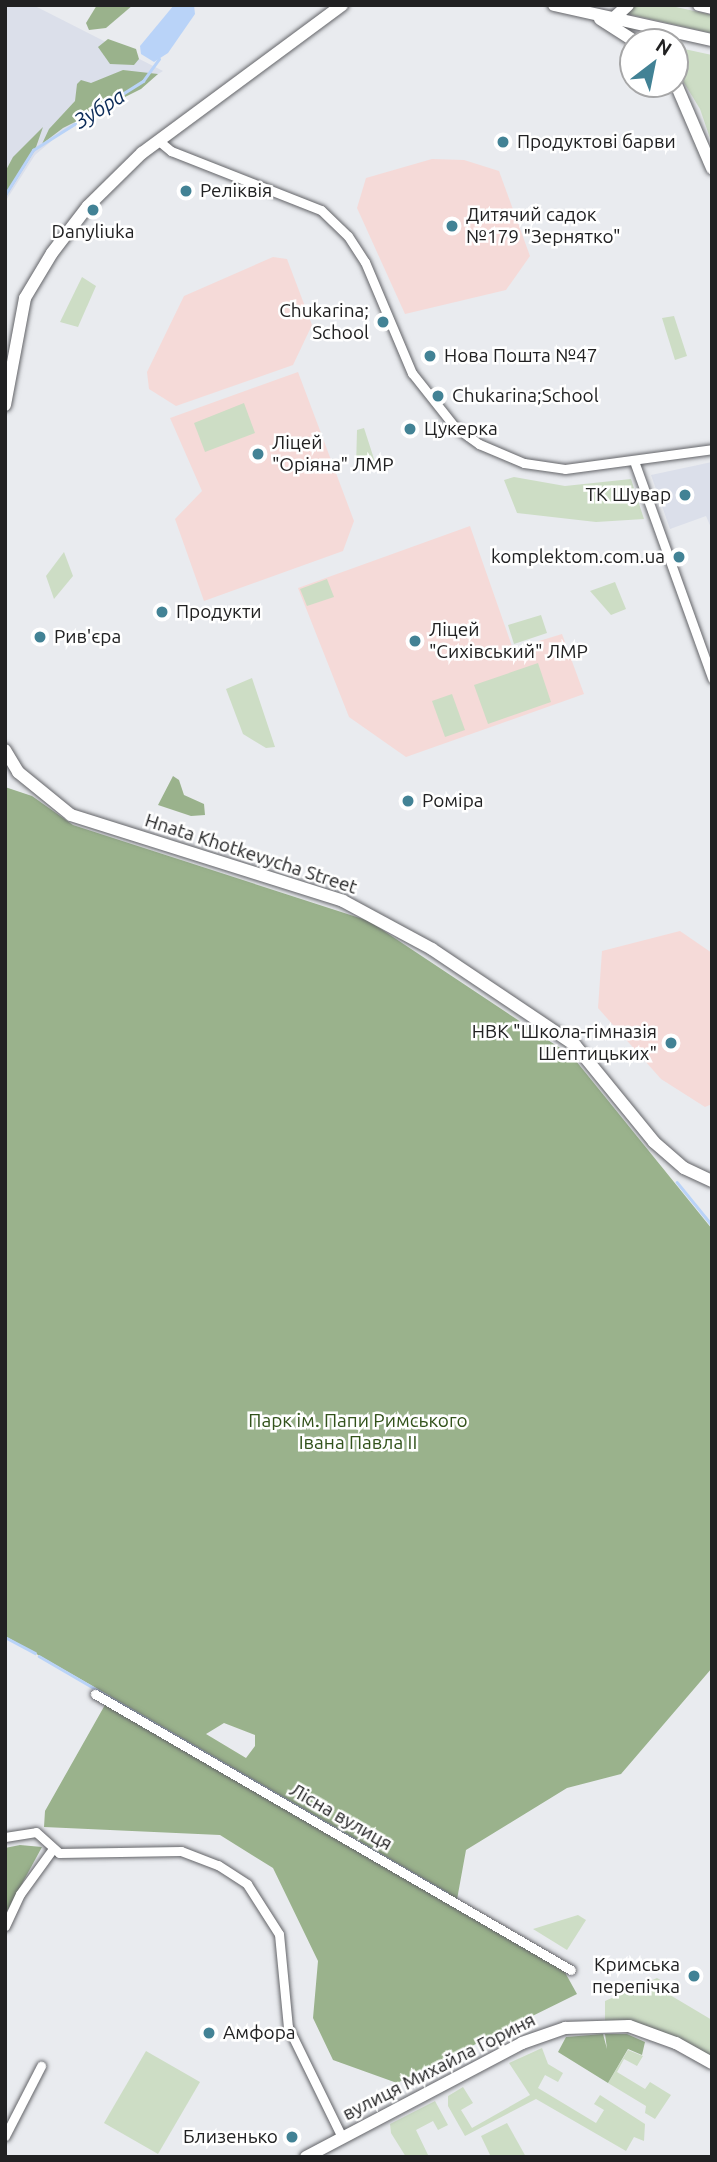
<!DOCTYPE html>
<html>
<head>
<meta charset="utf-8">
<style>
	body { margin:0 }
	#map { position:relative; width:717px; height:2162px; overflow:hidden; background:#e9ebef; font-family:Ubuntu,sans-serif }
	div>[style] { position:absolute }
	.built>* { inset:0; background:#dbdfea }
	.education>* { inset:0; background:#f5dad8 }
	.green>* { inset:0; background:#cdddc5 }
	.forest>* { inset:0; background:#9ab28c }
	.water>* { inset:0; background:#b9d3f8 }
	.stream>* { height:2.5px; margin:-1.25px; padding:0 1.25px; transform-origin:1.25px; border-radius:1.25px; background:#b9d3f8 }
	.roads { filter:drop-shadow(0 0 2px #636468) drop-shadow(0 0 2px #636468) }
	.street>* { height:9px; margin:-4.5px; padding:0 4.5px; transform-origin:4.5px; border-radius:4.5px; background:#fff }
	.secondary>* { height:12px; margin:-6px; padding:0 6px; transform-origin:6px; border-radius:6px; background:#fff }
	.dots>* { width:19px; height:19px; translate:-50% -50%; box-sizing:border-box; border:4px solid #fff; border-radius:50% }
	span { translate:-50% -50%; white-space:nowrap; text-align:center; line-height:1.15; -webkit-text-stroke:5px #fff; paint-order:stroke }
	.poi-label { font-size:19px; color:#212122 }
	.left { translate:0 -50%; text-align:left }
	.right { translate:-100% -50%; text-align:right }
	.street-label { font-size:19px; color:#212122 }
	.park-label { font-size:19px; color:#32521b }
	.water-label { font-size:21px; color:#0a2a57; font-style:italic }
	.frame { position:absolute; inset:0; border:7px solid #212122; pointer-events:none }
	.north { position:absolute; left:619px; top:28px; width:70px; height:70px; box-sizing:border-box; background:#fff; border:2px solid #a6a6a7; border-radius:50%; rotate:32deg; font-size:19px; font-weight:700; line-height:28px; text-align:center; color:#212122 }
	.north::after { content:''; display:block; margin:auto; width:24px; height:32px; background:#428295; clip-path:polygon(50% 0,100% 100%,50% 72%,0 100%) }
</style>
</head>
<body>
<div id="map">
	<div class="built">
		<div style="clip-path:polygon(5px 5px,33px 5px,163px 71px,55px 138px,35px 155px,5px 202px)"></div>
		<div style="clip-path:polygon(712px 462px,712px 530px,706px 516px,670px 529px,651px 475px)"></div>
	</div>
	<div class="education">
		<div style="clip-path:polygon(432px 159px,464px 160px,499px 171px,530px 256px,506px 290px,405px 314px,357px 208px,366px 178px)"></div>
		<div style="clip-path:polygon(273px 257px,287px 259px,312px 325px,293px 365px,176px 406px,149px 389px,147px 372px,184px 296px)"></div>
		<div style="clip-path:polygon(298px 372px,354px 521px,343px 551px,204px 601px,175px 519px,202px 491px,170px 418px)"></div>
		<div style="clip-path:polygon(470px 526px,513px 649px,562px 634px,584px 694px,406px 757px,349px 717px,298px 588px)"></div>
		<div style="clip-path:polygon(680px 931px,712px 953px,712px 1104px,705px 1107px,661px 1079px,598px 1008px,602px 951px)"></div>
	</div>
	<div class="green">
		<div style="clip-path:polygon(632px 5px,667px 5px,712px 15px,712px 33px,628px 14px)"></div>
		<div style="clip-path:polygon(675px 47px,712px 55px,712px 144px,700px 109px,675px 68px)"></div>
		<div style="clip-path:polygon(82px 277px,96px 286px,78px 327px,60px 322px)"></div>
		<div style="clip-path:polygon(674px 316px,687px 356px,675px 360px,662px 318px)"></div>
		<div style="clip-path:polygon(244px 403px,255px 433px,205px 452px,194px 423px)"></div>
		<div style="clip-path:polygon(364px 428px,375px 462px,356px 468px,357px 430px)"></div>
		<div style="clip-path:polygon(514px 477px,565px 486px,631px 479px,644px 519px,596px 522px,517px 513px,504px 480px)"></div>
		<div style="clip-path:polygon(64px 552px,73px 576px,54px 599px,46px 576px)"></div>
		<div style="clip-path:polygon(327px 579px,334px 597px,307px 606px,300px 589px)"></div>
		<div style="clip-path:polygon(615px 582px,626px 609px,611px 615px,590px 591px)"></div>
		<div style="clip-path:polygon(541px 615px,547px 633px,514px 644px,508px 625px)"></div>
		<div style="clip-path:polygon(538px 663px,551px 702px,488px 724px,474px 685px)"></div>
		<div style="clip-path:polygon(252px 678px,275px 747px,266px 748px,243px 734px,226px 689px)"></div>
		<div style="clip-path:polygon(452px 694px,465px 730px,445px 737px,432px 701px)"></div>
		<div style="clip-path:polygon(578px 1915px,586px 1920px,567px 1950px,533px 1929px)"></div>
		<div style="clip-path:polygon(657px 1978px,671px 1986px,670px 1995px,712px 2020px,712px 2058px,605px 2021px,605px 2001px)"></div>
		<div style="clip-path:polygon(542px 2048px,548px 2064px,563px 2073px,558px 2082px,545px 2075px,538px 2088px,596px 2123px,604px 2110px,594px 2104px,600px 2095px,645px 2124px,644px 2141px,634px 2137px,626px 2151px,536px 2099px,465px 2136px,448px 2106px,448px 2096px,463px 2087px,473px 2103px,461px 2110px,472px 2128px,530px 2095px,509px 2063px)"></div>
		<div style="clip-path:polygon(628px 2050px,643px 2056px,637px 2066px,624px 2059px,617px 2072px,645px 2089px,650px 2082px,671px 2095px,655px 2119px,645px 2113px,646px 2106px,608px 2083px)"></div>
		<div style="clip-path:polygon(146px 2051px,200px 2082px,158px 2154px,104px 2123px)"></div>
		<div style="clip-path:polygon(435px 2101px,448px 2125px,438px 2130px,433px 2121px,416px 2130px,429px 2157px,406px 2157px,391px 2133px,390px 2124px)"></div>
		<div style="clip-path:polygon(507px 2123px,526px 2157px,491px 2157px,481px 2136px)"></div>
	</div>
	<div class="forest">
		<div style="clip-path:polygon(97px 5px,133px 5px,106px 28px,89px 30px,86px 23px)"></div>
		<div style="clip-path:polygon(108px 39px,136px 49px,139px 59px,134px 65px,110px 64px,98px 47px)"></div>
		<div style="clip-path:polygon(123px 70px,158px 74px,141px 89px,63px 128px,42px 144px,49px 129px,75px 101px,77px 84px,81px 80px,91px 83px)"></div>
		<div style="clip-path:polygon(43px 127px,35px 150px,5px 198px,5px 172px,13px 157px)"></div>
		<div style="clip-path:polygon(173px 776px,179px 780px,184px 795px,204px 804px,205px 815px,191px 816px,158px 805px)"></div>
		<div style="clip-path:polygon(evenodd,5px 787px,32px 796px,73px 825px,369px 921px,572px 1056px,712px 1229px,712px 1668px,621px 1774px,567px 1788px,466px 1850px,456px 1905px,562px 1967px,577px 1994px,397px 2083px,333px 2060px,313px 2018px,318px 1961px,273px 1868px,220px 1835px,44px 1827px,45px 1811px,110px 1696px,5px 1636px,5px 787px,224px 1723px,255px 1735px,255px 1746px,246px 1758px,206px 1734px,224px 1723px)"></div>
		<div style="clip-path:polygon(20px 1845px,42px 1847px,5px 1915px,5px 1848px)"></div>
		<div style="clip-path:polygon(603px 2034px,607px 2049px,605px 2034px,627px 2034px,645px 2042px,642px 2055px,628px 2049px,608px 2083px,558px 2052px,566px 2037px)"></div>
	</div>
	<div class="water">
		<div style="clip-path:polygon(174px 5px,194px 5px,195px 14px,168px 53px,154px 62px,141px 54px,140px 46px)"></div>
	</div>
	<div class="stream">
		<div style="left:5px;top:195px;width:53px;rotate:-58.1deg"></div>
		<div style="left:33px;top:150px;width:130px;rotate:-32.1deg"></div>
		<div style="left:143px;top:81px;width:27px;rotate:-54deg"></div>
		<div style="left:677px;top:1182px;width:55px;rotate:50.9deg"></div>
		<div style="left:5px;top:1637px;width:34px;rotate:28deg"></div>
		<div style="left:39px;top:1656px;width:472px;rotate:30.2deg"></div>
	</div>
	<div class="roads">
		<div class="street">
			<div style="left:159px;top:141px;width:16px;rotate:40deg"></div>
			<div style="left:171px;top:151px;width:161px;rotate:21.5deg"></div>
			<div style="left:321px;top:210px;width:37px;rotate:44deg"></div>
			<div style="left:348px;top:236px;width:31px;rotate:57deg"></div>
			<div style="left:365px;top:262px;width:121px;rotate:67.1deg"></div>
			<div style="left:412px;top:373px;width:68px;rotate:51.6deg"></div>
			<div style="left:454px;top:426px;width:31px;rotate:36deg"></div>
			<div style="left:479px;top:444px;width:49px;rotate:22.9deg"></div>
			<div style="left:524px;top:463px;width:41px;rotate:8.3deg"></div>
			<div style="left:565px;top:469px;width:148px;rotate:-7.7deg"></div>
			<div style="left:634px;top:461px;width:231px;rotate:70.2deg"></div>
			<div style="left:95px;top:1694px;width:550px;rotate:30.11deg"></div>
			<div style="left:5px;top:1837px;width:31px;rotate:-9deg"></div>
			<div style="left:36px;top:1832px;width:31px;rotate:42deg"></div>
			<div style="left:59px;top:1853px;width:122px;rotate:-0.9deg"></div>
			<div style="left:181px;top:1851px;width:40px;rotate:21deg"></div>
			<div style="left:218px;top:1865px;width:35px;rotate:33deg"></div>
			<div style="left:247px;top:1884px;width:59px;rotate:57.4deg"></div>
			<div style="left:279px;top:1934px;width:93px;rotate:84.5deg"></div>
			<div style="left:288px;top:2027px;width:123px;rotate:63.9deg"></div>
			<div style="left:5px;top:1926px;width:35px;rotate:-65deg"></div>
			<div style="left:20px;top:1894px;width:54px;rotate:-54deg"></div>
			<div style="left:5px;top:2136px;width:79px;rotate:-62.8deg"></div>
		</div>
		<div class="secondary">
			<div style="left:554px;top:5px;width:162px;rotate:12.5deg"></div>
			<div style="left:699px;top:5px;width:13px;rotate:13deg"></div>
			<div style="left:614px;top:18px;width:19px;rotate:-43deg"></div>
			<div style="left:600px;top:19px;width:43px;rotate:32.6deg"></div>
			<div style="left:675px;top:82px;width:94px;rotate:66.7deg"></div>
			<div style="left:5px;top:405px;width:109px;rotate:-79.4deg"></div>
			<div style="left:25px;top:298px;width:52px;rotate:-59deg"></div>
			<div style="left:52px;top:253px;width:59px;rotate:-52.5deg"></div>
			<div style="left:88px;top:206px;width:76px;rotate:-44.5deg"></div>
			<div style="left:142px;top:153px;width:249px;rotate:-36.5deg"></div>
			<div style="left:5px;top:750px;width:26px;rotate:59deg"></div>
			<div style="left:18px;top:772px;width:68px;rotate:39.1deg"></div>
			<div style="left:71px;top:815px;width:285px;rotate:17.5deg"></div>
			<div style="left:343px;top:901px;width:101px;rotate:28.3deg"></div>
			<div style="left:432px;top:949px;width:172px;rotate:33.9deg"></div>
			<div style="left:575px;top:1045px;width:125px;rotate:50.8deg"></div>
			<div style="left:654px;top:1142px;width:40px;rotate:41deg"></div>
			<div style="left:684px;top:1168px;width:31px;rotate:25deg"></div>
			<div style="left:306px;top:2157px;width:244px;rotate:-27.8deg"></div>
			<div style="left:522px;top:2043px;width:46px;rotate:-19.2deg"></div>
			<div style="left:565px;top:2028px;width:64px;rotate:-1.8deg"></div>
			<div style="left:629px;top:2026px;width:50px;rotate:19.9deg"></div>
			<div style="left:676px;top:2043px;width:41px;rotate:29.1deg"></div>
		</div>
	</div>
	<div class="dots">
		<div style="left:503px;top:142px;background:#428295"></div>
		<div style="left:186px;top:191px;background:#428295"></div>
		<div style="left:93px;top:210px;background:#428295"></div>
		<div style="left:452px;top:226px;background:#428295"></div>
		<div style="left:383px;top:322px;background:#428295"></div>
		<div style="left:430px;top:356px;background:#428295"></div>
		<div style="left:438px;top:396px;background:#428295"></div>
		<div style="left:410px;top:429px;background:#428295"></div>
		<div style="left:258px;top:454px;background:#428295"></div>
		<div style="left:685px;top:495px;background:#428295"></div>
		<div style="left:679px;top:557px;background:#428295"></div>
		<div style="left:162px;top:612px;background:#428295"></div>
		<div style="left:40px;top:637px;background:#428295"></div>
		<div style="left:415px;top:641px;background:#428295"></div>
		<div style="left:408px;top:801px;background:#428295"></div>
		<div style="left:671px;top:1043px;background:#428295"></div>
		<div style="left:694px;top:1976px;background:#428295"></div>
		<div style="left:209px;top:2033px;background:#428295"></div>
		<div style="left:292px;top:2137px;background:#428295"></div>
	</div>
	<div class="poi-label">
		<span class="left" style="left:517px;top:142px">Продуктові барви</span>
		<span class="left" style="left:200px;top:191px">Реліквія</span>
		<span class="left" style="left:466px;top:226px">Дитячий садок<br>№179 "Зернятко"</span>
		<span style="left:93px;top:232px">Danyliuka</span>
		<span class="right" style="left:369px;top:322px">Chukarina;<br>School</span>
		<span class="left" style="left:444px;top:356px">Нова Пошта №47</span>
		<span class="left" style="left:452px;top:396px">Chukarina;School</span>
		<span class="left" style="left:424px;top:429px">Цукерка</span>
		<span class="left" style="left:272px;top:454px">Ліцей<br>"Оріяна" ЛМР</span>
		<span class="right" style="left:671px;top:495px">ТК Шувар</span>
		<span class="right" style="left:665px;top:557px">komplektom.com.ua</span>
		<span class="left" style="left:176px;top:612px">Продукти</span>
		<span class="left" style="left:429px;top:641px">Ліцей<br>"Сихівський" ЛМР</span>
		<span class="left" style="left:54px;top:637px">Рив'єра</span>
		<span class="left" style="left:422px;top:801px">Роміра</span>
		<span class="right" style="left:657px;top:1043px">НВК "Школа-гімназія<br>Шептицьких"</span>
		<span class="right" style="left:680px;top:1976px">Кримська<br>перепічка</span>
		<span class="left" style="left:223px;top:2033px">Амфора</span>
		<span class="right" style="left:278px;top:2137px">Близенько</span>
	</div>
	<div class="street-label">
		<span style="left:251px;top:854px;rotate:18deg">Hnata Khotkevycha Street</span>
		<span style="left:341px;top:1817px;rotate:30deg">Лісна вулиця</span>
		<span style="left:439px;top:2067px;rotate:-27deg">вулиця Михайла Гориня</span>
	</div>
	<div class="park-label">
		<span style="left:358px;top:1432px">Парк ім. Папи Римського<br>Івана Павла ІІ</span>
	</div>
	<div class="water-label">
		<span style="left:99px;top:108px;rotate:-32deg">Зубра</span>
	</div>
	<div class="frame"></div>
	<div class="north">N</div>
</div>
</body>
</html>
